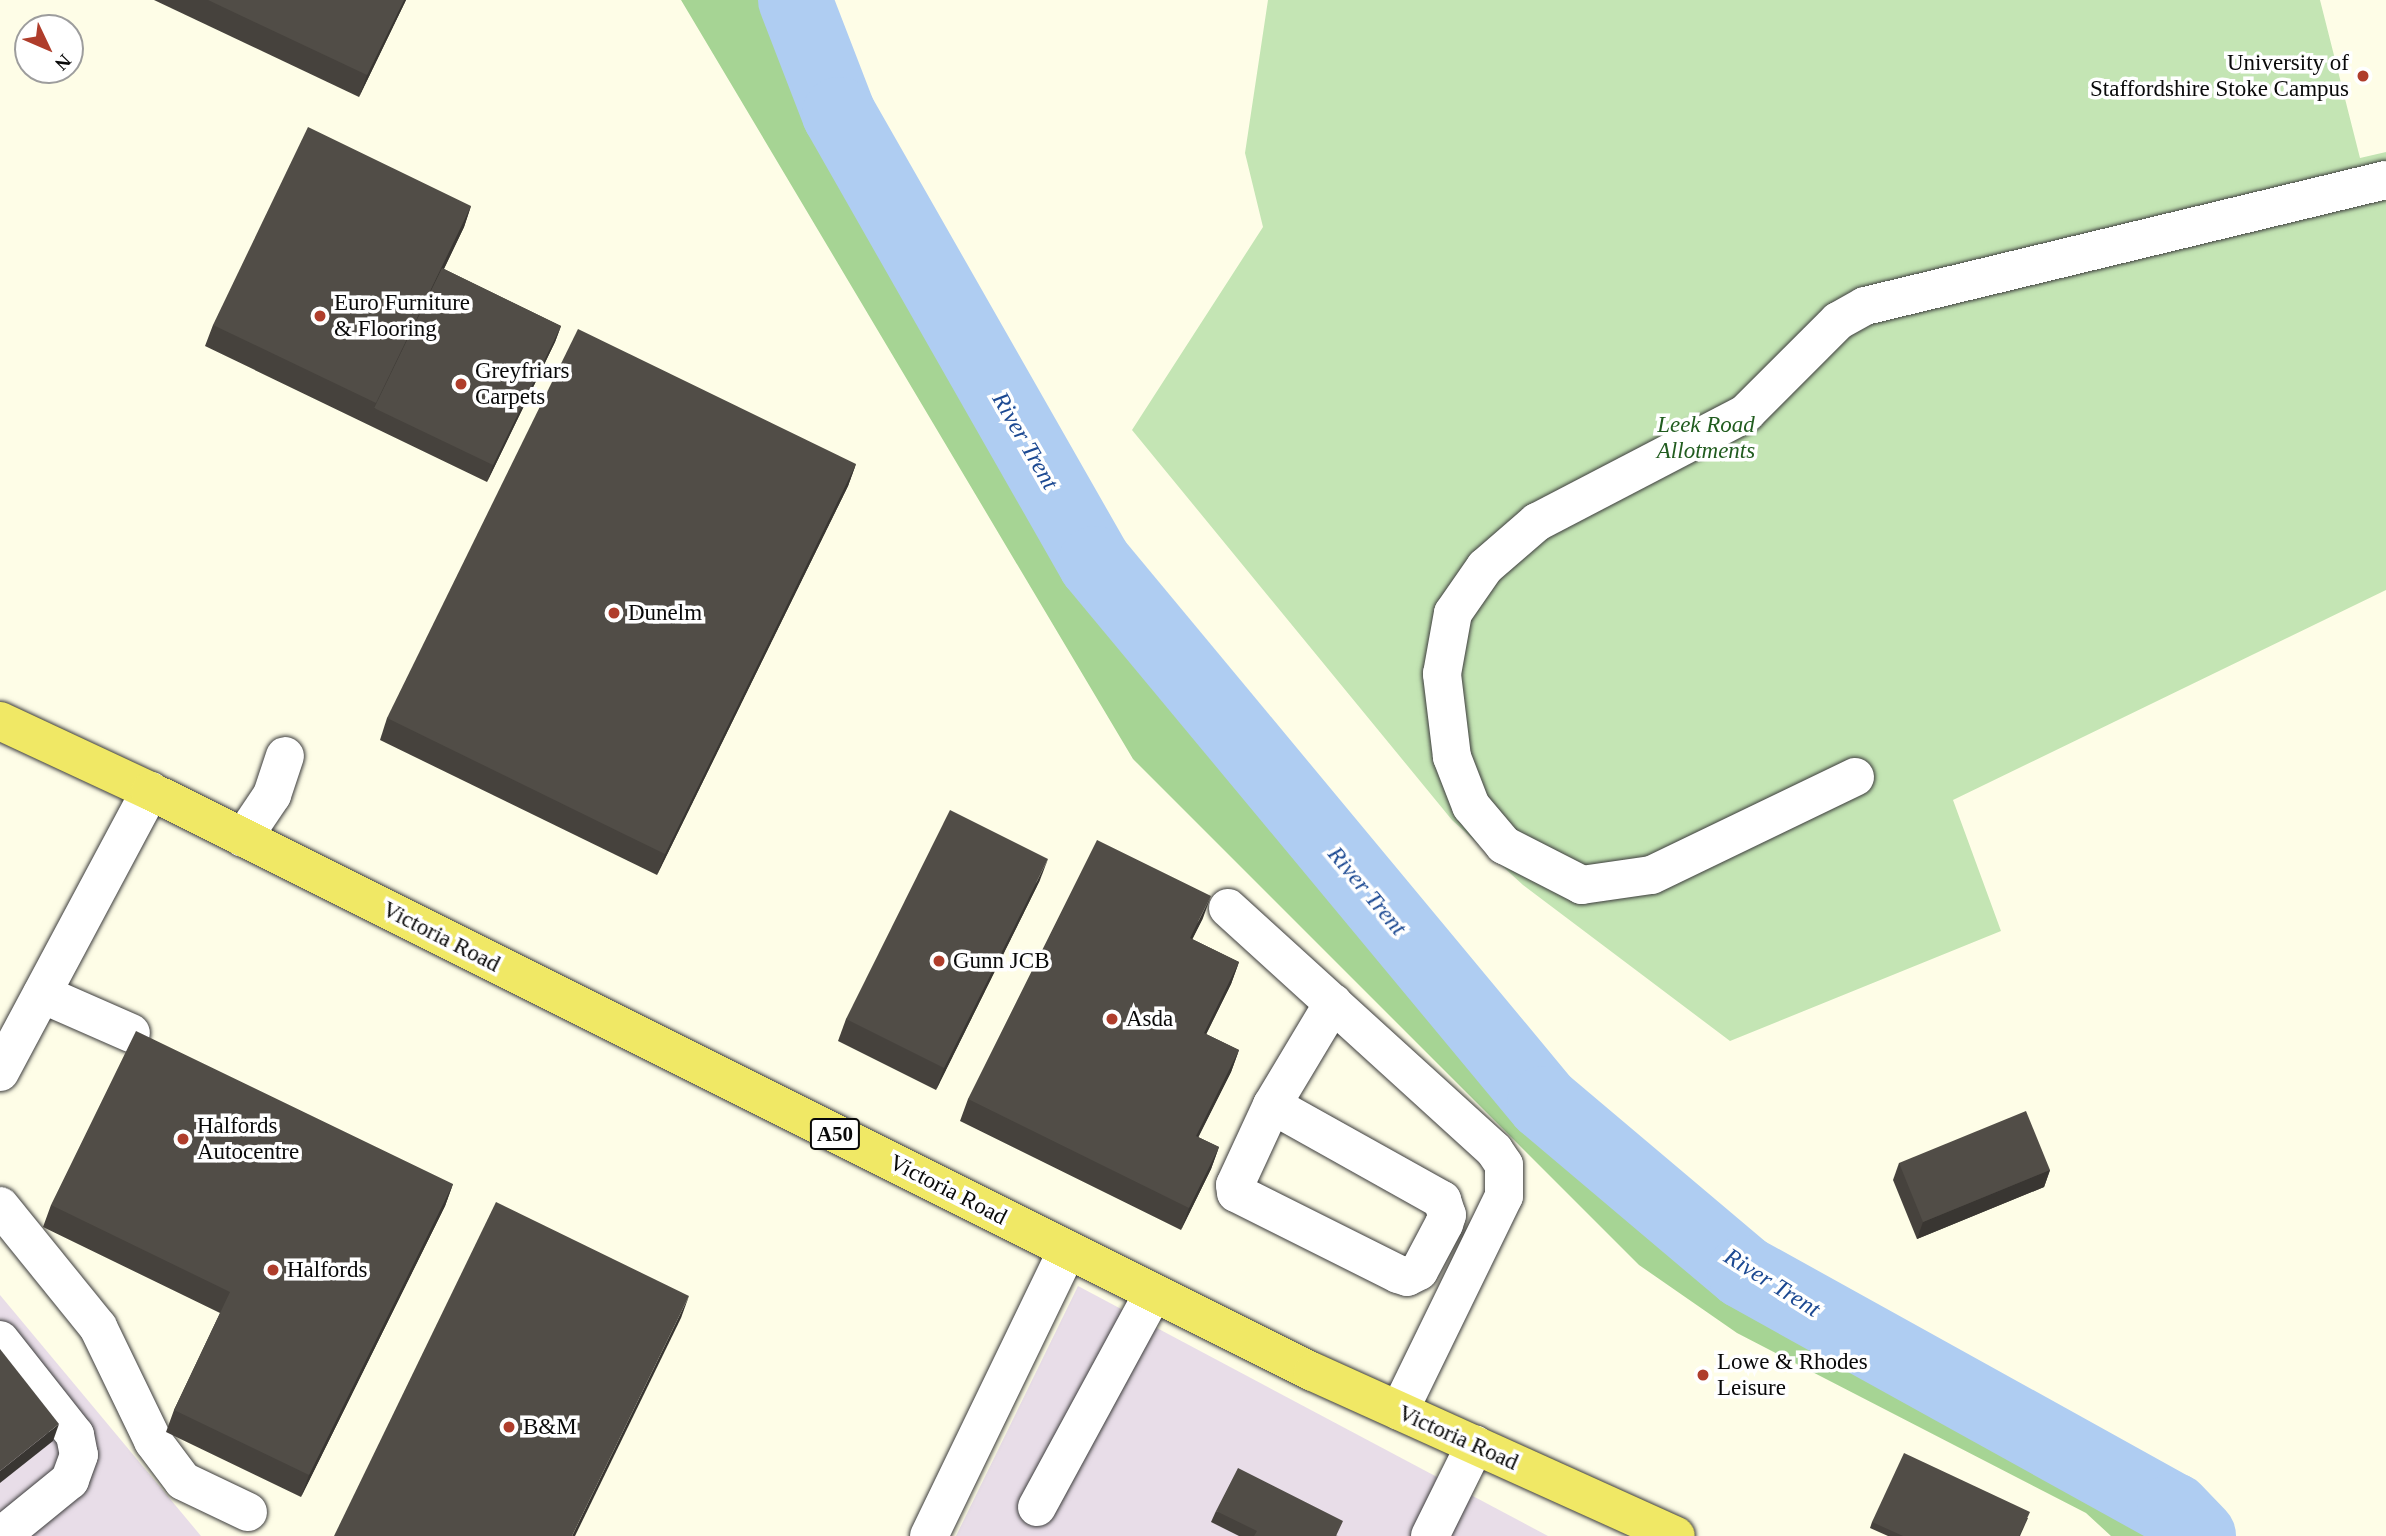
<!DOCTYPE html>
<html>
<head>
<meta charset="utf-8">
<style>
	body { margin:0 }
	#map { position:relative; width:2386px; height:1536px; overflow:hidden; background:#fefde7; font-family:"Times New Roman",serif }
	div>[style] { position:absolute }
	.industrial>* { inset:0; background:#e8dde8 }
	.green>* { inset:0; background:#c4e5b4 }
	.forest>* { inset:0; background:#a6d494 }
	.water>* { inset:0; background:#afcdf2 }
	.river>* { height:74px; margin:-37px; padding:0 37px; transform-origin:37px; border-radius:37px; background:#afcdf2 }
	.roads { filter:drop-shadow(0 0 2px #3c3c3c) drop-shadow(0 0 2px #3c3c3c) }
	.minor>* { height:38px; margin:-19px; padding:0 19px; transform-origin:19px; border-radius:19px; background:#fff }
	.major>* { height:38px; margin:-19px; padding:0 19px; transform-origin:19px; border-radius:19px; background:#f0e865 }
	.wall>* { inset:0; background:#46423d }
	.shaded-wall>* { inset:0; background:#393632 }
	.building>* { inset:0; background:#514d47 }
	.dots>* { width:19px; height:19px; translate:-50% -50%; box-sizing:border-box; border:4px solid #fff; border-radius:50% }
	span { translate:-50% -50%; white-space:nowrap; text-align:center; line-height:1.15; -webkit-text-stroke:7px #fff; paint-order:stroke }
	.shield-label span { padding:2px 5px; background:#fff; border:2px solid; border-radius:5px; -webkit-text-stroke-width:0 }
	.shield-label { font-size:21px; color:#090909; font-weight:700 }
	.poi-label { font-size:23px; color:#090909 }
	.right { translate:-100% -50%; text-align:right }
	.left { translate:0 -50%; text-align:left }
	.park-label { font-size:23px; color:#215c1f; font-style:italic }
	.street-label { font-size:23px; color:#090909 }
	.water-label { font-size:24px; color:#1c4992; font-style:italic }
	.north { position:absolute; left:14px; top:14px; width:70px; height:70px; box-sizing:border-box; background:#fff; border:2px solid #9d9d9d; border-radius:50%; rotate:134deg; font-size:19px; font-weight:700; line-height:28px; text-align:center; color:#090909 }
	.north::after { content:''; display:block; margin:auto; width:24px; height:32px; background:#af3d2b; clip-path:polygon(50% 0,100% 100%,50% 72%,0 100%) }
</style>
</head>
<body>
<div id="map">
	<div class="industrial">
		<div style="clip-path:polygon(1078px 1286px,1548px 1536px,956px 1536px)"></div>
		<div style="clip-path:polygon(0 1295px,201px 1536px,0 1536px)"></div>
	</div>
	<div class="green">
		<div style="clip-path:polygon(1268px 0,2320px 0,2360px 158px,2386px 152px,2386px 590px,1953px 800px,2001px 931px,1730px 1041px,1523px 885px,1452px 820px,1132px 430px,1263px 227px,1245px 153px)"></div>
	</div>
	<div class="forest">
		<div style="clip-path:polygon(681px 0,771px 0,830px 139px,951px 369px,1088px 590px,1196px 735px,1521px 1098px,1690px 1254px,1745px 1292px,2029px 1443px,2163px 1536px,2111px 1536px,2086px 1513px,1737px 1333px,1639px 1265px,1133px 759px)"></div>
	</div>
	<div class="water">
		<div style="clip-path:polygon(2185px 1498px,2218px 1532px,2221px 1536px,2187px 1536px)"></div>
	</div>
	<div class="river">
		<div style="left:795px;top:0;width:122px;rotate:68.9deg"></div>
		<div style="left:839px;top:114px;width:517px;rotate:60.31deg"></div>
		<div style="left:1095px;top:563px;width:702px;rotate:50.26deg"></div>
		<div style="left:1544px;top:1103px;width:262px;rotate:40.2deg"></div>
		<div style="left:1744px;top:1272px;width:491px;rotate:29deg"></div>
		<div style="left:2174px;top:1510px;width:36px;rotate:46deg"></div>
	</div>
	<div class="roads">
		<div class="minor">
			<div style="left:1855px;top:777px;width:226px;rotate:154.3deg"></div>
			<div style="left:1651px;top:875px;width:70px;rotate:171.8deg"></div>
			<div style="left:1582px;top:885px;width:88px;rotate:-152.9deg"></div>
			<div style="left:1504px;top:845px;width:51px;rotate:-130.2deg"></div>
			<div style="left:1471px;top:806px;width:53px;rotate:-111.2deg"></div>
			<div style="left:1452px;top:757px;width:84px;rotate:-96.9deg"></div>
			<div style="left:1442px;top:674px;width:62px;rotate:-79.8deg"></div>
			<div style="left:1453px;top:613px;width:56px;rotate:-55.2deg"></div>
			<div style="left:1485px;top:567px;width:69px;rotate:-40.9deg"></div>
			<div style="left:1537px;top:522px;width:236px;rotate:-27.5deg"></div>
			<div style="left:1746px;top:413px;width:130px;rotate:-45deg"></div>
			<div style="left:1838px;top:321px;width:31px;rotate:-29deg"></div>
			<div style="left:1865px;top:306px;width:536px;rotate:-13.6deg"></div>
			<div style="left:243px;top:838px;width:52px;rotate:-56deg"></div>
			<div style="left:272px;top:795px;width:41px;rotate:-71.6deg"></div>
			<div style="left:1228px;top:908px;width:360px;rotate:42.3deg"></div>
			<div style="left:1494px;top:1150px;width:18px;rotate:56deg"></div>
			<div style="left:1504px;top:1165px;width:31px;rotate:90deg"></div>
			<div style="left:1504px;top:1196px;width:239px;rotate:116deg"></div>
			<div style="left:42px;top:994px;width:97px;rotate:23.7deg"></div>
			<div style="left:0;top:1072px;width:319px;rotate:-61.9deg"></div>
			<div style="left:1272px;top:1105px;width:195px;rotate:29.2deg"></div>
			<div style="left:1442px;top:1200px;width:16px;rotate:72deg"></div>
			<div style="left:1447px;top:1215px;width:9px;rotate:108deg"></div>
			<div style="left:1444px;top:1224px;width:53px;rotate:118deg"></div>
			<div style="left:1419px;top:1271px;width:13px;rotate:153deg"></div>
			<div style="left:1407px;top:1277px;width:9px;rotate:-162deg"></div>
			<div style="left:1398px;top:1274px;width:181px;rotate:-153.4deg"></div>
			<div style="left:1236px;top:1193px;width:8px;rotate:-97deg"></div>
			<div style="left:1235px;top:1185px;width:88px;rotate:-65.2deg"></div>
			<div style="left:1272px;top:1105px;width:119px;rotate:-59.1deg"></div>
			<div style="left:0;top:1206px;width:156px;rotate:51deg"></div>
			<div style="left:98px;top:1327px;width:127px;rotate:64.2deg"></div>
			<div style="left:153px;top:1441px;width:50px;rotate:53.1deg"></div>
			<div style="left:183px;top:1481px;width:72px;rotate:25.5deg"></div>
			<div style="left:0;top:1340px;width:121px;rotate:51.7deg"></div>
			<div style="left:75px;top:1435px;width:20px;rotate:79deg"></div>
			<div style="left:79px;top:1455px;width:27px;rotate:110deg"></div>
			<div style="left:70px;top:1480px;width:89px;rotate:140.9deg"></div>
			<div style="left:1037px;top:1507px;width:243px;rotate:-61.5deg"></div>
			<div style="left:929px;top:1536px;width:318px;rotate:-64.2deg"></div>
			<div style="left:1430px;top:1536px;width:102px;rotate:-63.7deg"></div>
		</div>
		<div class="major">
			<div style="left:0;top:721px;width:166px;rotate:25deg"></div>
			<div style="left:150px;top:791px;width:1300px;rotate:26.55deg"></div>
			<div style="left:1313px;top:1372px;width:398px;rotate:24.3deg"></div>
		</div>
	</div>
	<div class="wall">
		<div style="clip-path:polygon(154px 0,406px 0,359px 97px)"></div>
		<div style="clip-path:polygon(471px 206px,464px 227px,444px 269px,561px 326px,555px 342px,487px 482px,205px 346px,213px 325px)"></div>
		<div style="clip-path:polygon(856px 464px,848px 486px,657px 875px,380px 740px,387px 718px)"></div>
		<div style="clip-path:polygon(1040px 880px,936px 1090px,838px 1041px,846px 1019px)"></div>
		<div style="clip-path:polygon(1203px 918px,1192px 939px,1239px 962px,1231px 984px,1206px 1034px,1239px 1050px,1231px 1072px,1198px 1137px,1219px 1147px,1211px 1169px,1181px 1230px,960px 1121px,968px 1099px)"></div>
		<div style="clip-path:polygon(1899px 1163px,2050px 1170px,2044px 1187px,1917px 1239px,1893px 1180px)"></div>
		<div style="clip-path:polygon(453px 1184px,445px 1206px,301px 1497px,166px 1432px,174px 1410px,220px 1313px,43px 1227px,51px 1205px)"></div>
		<div style="clip-path:polygon(1216px 1511px,1338px 1536px,1239px 1536px,1211px 1522px)"></div>
		<div style="clip-path:polygon(2028px 1518px,2020px 1536px,1888px 1536px,1870px 1528px,1872px 1522px)"></div>
	</div>
	<div class="shaded-wall">
		<div style="clip-path:polygon(404px 0,406px 0,359px 97px,367px 75px)"></div>
		<div style="clip-path:polygon(471px 206px,464px 227px,376px 409px,374px 408px)"></div>
		<div style="clip-path:polygon(561px 326px,555px 342px,487px 482px,493px 465px)"></div>
		<div style="clip-path:polygon(856px 464px,848px 486px,657px 875px,665px 854px)"></div>
		<div style="clip-path:polygon(1048px 859px,1040px 880px,936px 1090px,944px 1068px)"></div>
		<div style="clip-path:polygon(1211px 896px,1203px 918px,1182px 960px,1190px 938px)"></div>
		<div style="clip-path:polygon(1239px 962px,1231px 984px,1196px 1055px,1204px 1033px)"></div>
		<div style="clip-path:polygon(1239px 1050px,1231px 1072px,1188px 1158px,1196px 1136px)"></div>
		<div style="clip-path:polygon(1219px 1147px,1211px 1169px,1181px 1230px,1189px 1208px)"></div>
		<div style="clip-path:polygon(2050px 1170px,2044px 1187px,1917px 1239px,1923px 1222px)"></div>
		<div style="clip-path:polygon(453px 1184px,445px 1206px,301px 1497px,309px 1475px)"></div>
		<div style="clip-path:polygon(689px 1296px,681px 1318px,575px 1536px,572px 1536px)"></div>
		<div style="clip-path:polygon(59px 1424px,53px 1441px,0 1483px,0 1471px)"></div>
	</div>
	<div class="building">
		<div style="clip-path:polygon(208px 0,404px 0,367px 75px)"></div>
		<div style="clip-path:polygon(308px 127px,471px 206px,376px 403px,213px 325px)"></div>
		<div style="clip-path:polygon(442px 268px,561px 326px,493px 465px,374px 408px)"></div>
		<div style="clip-path:polygon(578px 329px,856px 464px,665px 854px,387px 718px)"></div>
		<div style="clip-path:polygon(950px 810px,1048px 859px,944px 1068px,846px 1019px)"></div>
		<div style="clip-path:polygon(1097px 840px,1211px 896px,1190px 938px,1239px 962px,1204px 1033px,1239px 1050px,1196px 1136px,1219px 1147px,1189px 1208px,968px 1099px)"></div>
		<div style="clip-path:polygon(136px 1031px,453px 1184px,309px 1475px,174px 1410px,230px 1292px,51px 1205px)"></div>
		<div style="clip-path:polygon(2026px 1111px,2050px 1170px,1923px 1222px,1899px 1163px)"></div>
		<div style="clip-path:polygon(496px 1202px,689px 1296px,572px 1536px,334px 1536px)"></div>
		<div style="clip-path:polygon(0 1349px,59px 1424px,0 1471px)"></div>
		<div style="clip-path:polygon(1904px 1453px,2030px 1512px,2019px 1536px,1903px 1536px,1872px 1522px)"></div>
		<div style="clip-path:polygon(1238px 1468px,1343px 1521px,1336px 1536px,1254px 1536px,1257px 1531px,1216px 1511px)"></div>
	</div>
	<div class="dots">
		<div style="left:2363px;top:76px;background:#af3d2b"></div>
		<div style="left:320px;top:316px;background:#af3d2b"></div>
		<div style="left:461px;top:384px;background:#af3d2b"></div>
		<div style="left:614px;top:613px;background:#af3d2b"></div>
		<div style="left:939px;top:961px;background:#af3d2b"></div>
		<div style="left:1112px;top:1019px;background:#af3d2b"></div>
		<div style="left:183px;top:1139px;background:#af3d2b"></div>
		<div style="left:273px;top:1270px;background:#af3d2b"></div>
		<div style="left:1703px;top:1375px;background:#af3d2b"></div>
		<div style="left:509px;top:1427px;background:#af3d2b"></div>
	</div>
	<div class="shield-label">
		<span style="left:835px;top:1134px">A50</span>
	</div>
	<div class="poi-label">
		<span class="right" style="left:2349px;top:76px">University of<br>Staffordshire Stoke Campus</span>
		<span class="left" style="left:334px;top:316px">Euro Furniture<br>&amp; Flooring</span>
		<span class="left" style="left:475px;top:384px">Greyfriars<br>Carpets</span>
		<span class="left" style="left:628px;top:613px">Dunelm</span>
		<span class="left" style="left:953px;top:961px">Gunn JCB</span>
		<span class="left" style="left:1126px;top:1019px">Asda</span>
		<span class="left" style="left:197px;top:1139px">Halfords<br>Autocentre</span>
		<span class="left" style="left:287px;top:1270px">Halfords</span>
		<span class="left" style="left:1717px;top:1375px">Lowe &amp; Rhodes<br>Leisure</span>
		<span class="left" style="left:523px;top:1427px">B&amp;M</span>
	</div>
	<div class="park-label">
		<span style="left:1706px;top:438px">Leek Road<br>Allotments</span>
	</div>
	<div class="street-label">
		<span style="left:441px;top:937px;rotate:27deg">Victoria Road</span>
		<span style="left:948px;top:1190px;rotate:27deg">Victoria Road</span>
		<span style="left:1458px;top:1438px;rotate:24deg">Victoria Road</span>
	</div>
	<div class="water-label">
		<span style="left:1025px;top:441px;rotate:60deg">River Trent</span>
		<span style="left:1367px;top:891px;rotate:50deg">River Trent</span>
		<span style="left:1772px;top:1283px;rotate:32deg">River Trent</span>
	</div>
	<div class="north">N</div>
</div>
</body>
</html>
